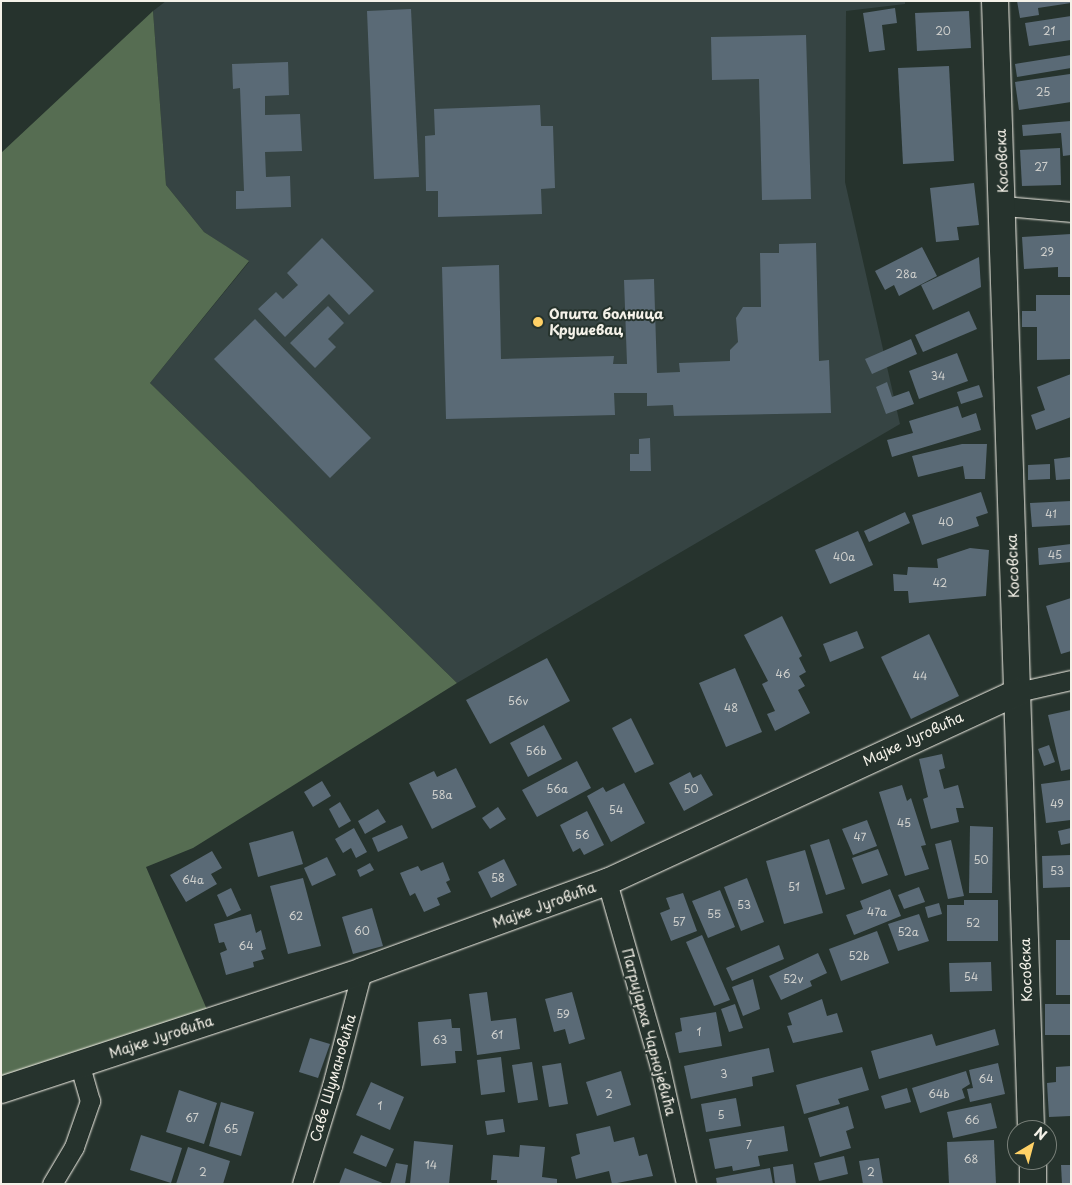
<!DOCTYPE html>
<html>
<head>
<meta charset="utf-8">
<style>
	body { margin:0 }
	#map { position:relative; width:1072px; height:1185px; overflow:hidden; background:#26332d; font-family:"Playpen Sans",sans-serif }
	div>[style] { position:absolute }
	.built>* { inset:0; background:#364443 }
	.green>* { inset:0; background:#566d52 }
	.building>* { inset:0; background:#5a6a76 }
	.roads { filter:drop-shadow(0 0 1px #f4f1e8) drop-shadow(0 0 1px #f4f1e8) }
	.street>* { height:19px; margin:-9.5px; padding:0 9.5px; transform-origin:9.5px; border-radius:9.5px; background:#26332d }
	.secondary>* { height:26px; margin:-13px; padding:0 13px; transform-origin:13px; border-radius:13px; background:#26332d }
	.dots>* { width:14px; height:14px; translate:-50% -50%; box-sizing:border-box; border:2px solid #26332d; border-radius:50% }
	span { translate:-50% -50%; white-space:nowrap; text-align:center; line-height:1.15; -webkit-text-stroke:4px #26332d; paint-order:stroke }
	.number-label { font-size:11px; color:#cecfcc }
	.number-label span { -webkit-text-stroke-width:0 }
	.street-label { font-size:14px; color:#f4f1e8 }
	.poi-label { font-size:14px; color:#f4f1e8; font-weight:700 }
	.left { translate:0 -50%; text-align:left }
	.frame { position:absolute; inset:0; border:2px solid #f4f1e8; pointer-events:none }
	.north { position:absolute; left:1007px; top:1120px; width:50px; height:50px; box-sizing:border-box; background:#26332d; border:1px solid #787f78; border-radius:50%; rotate:37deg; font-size:14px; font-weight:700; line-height:20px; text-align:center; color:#f4f1e8 }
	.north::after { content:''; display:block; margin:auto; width:18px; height:22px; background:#ffd166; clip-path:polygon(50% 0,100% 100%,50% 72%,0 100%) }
</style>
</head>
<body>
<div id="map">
	<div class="built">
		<div style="clip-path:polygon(166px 1px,905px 1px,905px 4px,846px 11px,845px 182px,900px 424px,457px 683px,150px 383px,249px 262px,204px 232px,166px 185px,153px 11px)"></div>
	</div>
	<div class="green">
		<div style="clip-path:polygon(153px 11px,166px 185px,204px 232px,249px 261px,150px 383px,457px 683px,193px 848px,146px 867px,211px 1019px,1px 1090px,1px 153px)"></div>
	</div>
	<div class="building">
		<div style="clip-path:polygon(1017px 1px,1071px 1px,1071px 3px,1038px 8px,1039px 15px,1020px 18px)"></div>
		<div style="clip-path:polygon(895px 8px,897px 23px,882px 25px,885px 50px,869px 52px,863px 13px)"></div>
		<div style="clip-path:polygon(411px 9px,419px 177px,374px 179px,367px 11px)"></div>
		<div style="clip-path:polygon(969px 11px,971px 48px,917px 51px,915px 13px)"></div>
		<div style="clip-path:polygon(1071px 16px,1071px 40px,1029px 46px,1025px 23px)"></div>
		<div style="clip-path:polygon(806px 35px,811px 199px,762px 200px,759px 79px,712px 80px,711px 37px)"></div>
		<div style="clip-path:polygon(1071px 55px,1071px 68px,1017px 77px,1015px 64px)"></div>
		<div style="clip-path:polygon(288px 62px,289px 95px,265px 96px,265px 115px,300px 114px,302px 151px,265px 152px,266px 177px,290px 176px,291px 207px,236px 209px,236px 191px,244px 191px,240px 88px,233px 89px,232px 64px)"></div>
		<div style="clip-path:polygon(949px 66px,954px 161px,903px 164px,898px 68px)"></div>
		<div style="clip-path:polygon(1070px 74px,1071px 102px,1019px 110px,1015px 82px)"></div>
		<div style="clip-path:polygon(540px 105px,541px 126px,553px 126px,555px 188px,541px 189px,542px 214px,438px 217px,438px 191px,426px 191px,425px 136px,435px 135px,434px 109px)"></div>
		<div style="clip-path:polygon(1071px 121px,1071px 155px,1063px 156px,1061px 133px,1023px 136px,1022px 125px)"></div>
		<div style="clip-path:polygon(1060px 148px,1061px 185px,1022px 186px,1020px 150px)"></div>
		<div style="clip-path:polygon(974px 183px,979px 225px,957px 227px,959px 240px,936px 242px,930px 188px)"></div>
		<div style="clip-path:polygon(1071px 234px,1071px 277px,1058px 277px,1058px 267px,1024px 269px,1022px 237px)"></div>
		<div style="clip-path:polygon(322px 238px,374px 291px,349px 315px,329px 294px,285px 337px,258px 309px,276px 292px,283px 299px,298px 285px,287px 273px)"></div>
		<div style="clip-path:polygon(816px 243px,819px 361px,829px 360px,831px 413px,674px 416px,673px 405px,647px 406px,647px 393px,614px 393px,615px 415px,446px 419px,442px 267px,499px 265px,501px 359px,614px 356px,613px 364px,627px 364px,624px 280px,654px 279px,657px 373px,680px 372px,679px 363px,730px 361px,730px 350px,738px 342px,736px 318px,743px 307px,761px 307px,760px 253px,779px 253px,779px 244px)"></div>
		<div style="clip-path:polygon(922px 247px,937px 276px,899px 296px,894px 285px,885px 290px,875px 271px)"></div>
		<div style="clip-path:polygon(979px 257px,981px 287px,933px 310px,921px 285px)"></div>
		<div style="clip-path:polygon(1036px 295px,1071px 295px,1071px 359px,1037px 360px,1037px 327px,1022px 327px,1022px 311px,1036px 311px)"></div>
		<div style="clip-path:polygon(328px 306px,344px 323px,328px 339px,336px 347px,315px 368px,290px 343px)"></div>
		<div style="clip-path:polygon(969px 311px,977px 329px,923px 352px,915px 335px)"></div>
		<div style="clip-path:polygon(255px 319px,371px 438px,330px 478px,214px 359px)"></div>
		<div style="clip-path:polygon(911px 339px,917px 354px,872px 374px,865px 359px)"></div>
		<div style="clip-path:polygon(957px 353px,968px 381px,919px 399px,909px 371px)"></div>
		<div style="clip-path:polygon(1071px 374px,1071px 417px,1036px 430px,1031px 415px,1045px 410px,1037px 387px)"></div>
		<div style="clip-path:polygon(887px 382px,892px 397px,909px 391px,914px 404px,886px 414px,876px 387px)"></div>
		<div style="clip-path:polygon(979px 385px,983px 397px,961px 404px,957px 392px)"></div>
		<div style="clip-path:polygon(958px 406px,962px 418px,976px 413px,981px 430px,892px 457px,887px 440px,913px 433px,909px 421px)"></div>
		<div style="clip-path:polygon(650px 438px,651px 471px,630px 471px,630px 454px,639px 454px,639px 439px)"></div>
		<div style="clip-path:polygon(962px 444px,987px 444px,985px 479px,965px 479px,963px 466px,918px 477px,912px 456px)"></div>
		<div style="clip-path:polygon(1071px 457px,1071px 479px,1056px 480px,1054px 459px)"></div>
		<div style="clip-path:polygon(1050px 464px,1050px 479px,1028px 480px,1028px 465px)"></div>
		<div style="clip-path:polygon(981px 492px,988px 513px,976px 517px,979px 526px,922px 545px,912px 515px)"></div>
		<div style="clip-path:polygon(1071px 501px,1071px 525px,1032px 527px,1030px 503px)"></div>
		<div style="clip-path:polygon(905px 512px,910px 523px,869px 542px,864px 531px)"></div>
		<div style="clip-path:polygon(858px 531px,873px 565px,830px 584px,815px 550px)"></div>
		<div style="clip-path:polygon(1071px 544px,1071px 562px,1039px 565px,1038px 548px)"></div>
		<div style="clip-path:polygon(970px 548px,989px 550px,986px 596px,909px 603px,908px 591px,894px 591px,893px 574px,907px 575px,908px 567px,938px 568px,937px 559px)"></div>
		<div style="clip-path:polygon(1071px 598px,1071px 651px,1061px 654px,1046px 606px)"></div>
		<div style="clip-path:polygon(782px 616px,802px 656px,799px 658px,806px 672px,799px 676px,805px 686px,798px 690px,810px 713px,775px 731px,767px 714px,775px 711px,762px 684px,768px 681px,744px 635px)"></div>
		<div style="clip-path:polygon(857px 631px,864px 648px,830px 662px,823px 644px)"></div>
		<div style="clip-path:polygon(929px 634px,959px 696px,911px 719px,881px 657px)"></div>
		<div style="clip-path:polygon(547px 658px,570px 701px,490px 744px,466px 700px)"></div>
		<div style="clip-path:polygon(735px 668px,762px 732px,726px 747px,699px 683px)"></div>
		<div style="clip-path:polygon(1071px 710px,1071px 769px,1061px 771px,1048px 715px)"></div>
		<div style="clip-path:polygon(631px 718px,654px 764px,635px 773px,612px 728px)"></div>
		<div style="clip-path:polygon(544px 725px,562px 759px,528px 777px,510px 743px)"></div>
		<div style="clip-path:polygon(1049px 745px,1055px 762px,1044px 766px,1038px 749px)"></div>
		<div style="clip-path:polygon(942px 754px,945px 768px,939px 770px,944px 789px,958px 785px,964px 808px,956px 808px,959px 822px,931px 829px,923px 799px,928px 797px,919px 759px)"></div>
		<div style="clip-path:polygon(577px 761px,591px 788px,537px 817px,522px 790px)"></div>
		<div style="clip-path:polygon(456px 768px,476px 807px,432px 829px,409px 783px,434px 771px,437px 777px)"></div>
		<div style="clip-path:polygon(690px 772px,693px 778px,701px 774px,713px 795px,684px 811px,669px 783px)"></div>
		<div style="clip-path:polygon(1071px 780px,1071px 820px,1046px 823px,1041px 784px)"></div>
		<div style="clip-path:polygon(322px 781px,331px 796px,313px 807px,304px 792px)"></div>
		<div style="clip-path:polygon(624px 783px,645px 823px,611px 842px,587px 796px,603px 787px,606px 792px)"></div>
		<div style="clip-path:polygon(902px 785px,907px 801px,911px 798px,926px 845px,921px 846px,929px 869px,905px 876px,879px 792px)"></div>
		<div style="clip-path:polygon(340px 802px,351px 821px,339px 828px,329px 809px)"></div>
		<div style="clip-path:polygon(498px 807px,506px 819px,490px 829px,482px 818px)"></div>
		<div style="clip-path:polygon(378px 809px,386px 822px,365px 834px,358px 821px)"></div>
		<div style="clip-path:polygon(587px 811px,604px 845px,584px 855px,580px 848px,573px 852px,560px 825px)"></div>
		<div style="clip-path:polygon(867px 820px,877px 846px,853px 855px,842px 829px)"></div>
		<div style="clip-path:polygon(402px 825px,408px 838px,378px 852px,372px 838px)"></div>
		<div style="clip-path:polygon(970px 826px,993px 827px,992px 893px,969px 893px)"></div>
		<div style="clip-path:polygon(354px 828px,367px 852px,356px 858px,351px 848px,343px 853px,335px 839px)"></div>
		<div style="clip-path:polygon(1071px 828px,1071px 843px,1061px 845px,1058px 831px)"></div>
		<div style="clip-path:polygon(293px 831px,303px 864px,258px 877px,249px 843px)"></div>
		<div style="clip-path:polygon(829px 839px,845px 889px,826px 895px,810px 845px)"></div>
		<div style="clip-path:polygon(951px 840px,964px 896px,948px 899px,935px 844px)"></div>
		<div style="clip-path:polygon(878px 849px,888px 875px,862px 884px,852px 858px)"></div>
		<div style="clip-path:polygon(805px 850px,823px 913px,784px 924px,766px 861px)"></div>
		<div style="clip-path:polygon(212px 851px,222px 868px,211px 874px,217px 884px,186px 902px,170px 875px)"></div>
		<div style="clip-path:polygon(1071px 855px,1071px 887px,1043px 888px,1042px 856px)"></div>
		<div style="clip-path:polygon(327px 857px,336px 875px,312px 886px,304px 868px)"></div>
		<div style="clip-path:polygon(504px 859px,517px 885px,491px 898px,478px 872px)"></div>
		<div style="clip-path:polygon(443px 862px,450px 880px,446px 882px,451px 892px,437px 898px,440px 905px,424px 912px,415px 893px,410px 896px,400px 873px,418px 866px,421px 871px)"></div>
		<div style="clip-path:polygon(370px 863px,374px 870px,360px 877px,357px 870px)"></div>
		<div style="clip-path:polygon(303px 878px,321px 946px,288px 954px,270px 886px)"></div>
		<div style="clip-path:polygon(747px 878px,764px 922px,741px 931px,724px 887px)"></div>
		<div style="clip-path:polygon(919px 887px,925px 902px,904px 909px,898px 895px)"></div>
		<div style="clip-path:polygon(231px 888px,241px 910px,227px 917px,217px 895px)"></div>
		<div style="clip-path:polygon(890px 889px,901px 916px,854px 935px,846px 915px,863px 909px,860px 901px)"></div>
		<div style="clip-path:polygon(720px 890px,735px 927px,708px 938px,692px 901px)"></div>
		<div style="clip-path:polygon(683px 893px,697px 931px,671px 941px,660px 913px,670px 909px,666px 898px)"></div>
		<div style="clip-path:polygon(964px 900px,998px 900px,998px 941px,947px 941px,947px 905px,964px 905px)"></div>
		<div style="clip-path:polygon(939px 903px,942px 914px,928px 918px,925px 907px)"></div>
		<div style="clip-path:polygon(372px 908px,383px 946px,353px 954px,342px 917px)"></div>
		<div style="clip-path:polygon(251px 914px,256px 933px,261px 930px,266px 949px,261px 951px,264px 959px,253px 962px,254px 967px,226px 975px,220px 953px,227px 950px,224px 942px,219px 943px,214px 924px)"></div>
		<div style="clip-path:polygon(919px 914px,929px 941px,898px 951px,888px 924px)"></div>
		<div style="clip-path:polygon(877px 931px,889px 963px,841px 981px,829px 949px)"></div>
		<div style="clip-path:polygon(702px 935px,730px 1000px,714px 1006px,686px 942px)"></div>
		<div style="clip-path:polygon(1056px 940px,1071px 940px,1071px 995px,1056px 995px)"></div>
		<div style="clip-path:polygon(779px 945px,784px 959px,732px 981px,726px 968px)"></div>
		<div style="clip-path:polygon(818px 953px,827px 973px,810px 981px,812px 986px,781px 1000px,769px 976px)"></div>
		<div style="clip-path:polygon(991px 962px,992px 991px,950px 992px,949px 963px)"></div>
		<div style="clip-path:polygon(753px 979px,760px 1009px,743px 1016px,732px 987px)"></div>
		<div style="clip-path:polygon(487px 992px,491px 1021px,516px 1018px,520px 1049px,477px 1055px,469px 994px)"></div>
		<div style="clip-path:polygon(572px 992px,585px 1039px,569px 1044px,565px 1029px,554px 1032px,545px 999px)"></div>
		<div style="clip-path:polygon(822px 999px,827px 1016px,837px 1013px,843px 1032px,793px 1043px,787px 1026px,792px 1025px,788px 1013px)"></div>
		<div style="clip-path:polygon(735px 1004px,743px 1028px,729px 1032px,721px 1009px)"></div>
		<div style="clip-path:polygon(1045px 1004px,1071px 1004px,1071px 1035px,1045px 1035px)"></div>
		<div style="clip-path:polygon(716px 1012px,722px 1046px,679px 1053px,675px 1033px,682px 1031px,680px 1018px)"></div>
		<div style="clip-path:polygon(451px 1019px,452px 1028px,460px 1028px,462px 1051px,455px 1051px,456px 1063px,421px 1066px,418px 1022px)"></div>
		<div style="clip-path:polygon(995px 1029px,999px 1045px,879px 1079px,871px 1051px,932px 1034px,936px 1046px)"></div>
		<div style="clip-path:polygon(310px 1038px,330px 1044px,318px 1078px,299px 1072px)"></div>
		<div style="clip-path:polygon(769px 1048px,774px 1072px,752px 1077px,753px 1086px,691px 1099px,684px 1066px)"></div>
		<div style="clip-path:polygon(501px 1057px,505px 1092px,481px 1095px,477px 1060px)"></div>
		<div style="clip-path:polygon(532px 1062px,538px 1100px,518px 1103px,512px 1065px)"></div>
		<div style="clip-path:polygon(561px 1063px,568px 1104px,549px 1107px,542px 1066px)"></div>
		<div style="clip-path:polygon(998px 1063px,1005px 1094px,970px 1102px,967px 1089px,973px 1088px,969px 1070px)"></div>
		<div style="clip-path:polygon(1071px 1066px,1071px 1116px,1049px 1117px,1047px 1083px,1056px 1082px,1056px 1067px)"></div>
		<div style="clip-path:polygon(862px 1067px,869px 1090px,838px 1099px,840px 1104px,804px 1114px,796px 1085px)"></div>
		<div style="clip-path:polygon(621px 1071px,631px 1105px,597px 1116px,586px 1082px)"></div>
		<div style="clip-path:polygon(966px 1071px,970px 1084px,962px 1089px,965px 1098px,920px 1113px,912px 1088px)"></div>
		<div style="clip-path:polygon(371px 1082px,404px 1097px,390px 1130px,356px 1115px)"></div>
		<div style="clip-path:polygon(907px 1088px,911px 1102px,885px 1109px,881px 1096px)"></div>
		<div style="clip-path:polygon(179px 1090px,217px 1103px,204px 1144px,166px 1132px)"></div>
		<div style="clip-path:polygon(736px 1098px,741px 1126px,706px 1132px,701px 1104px)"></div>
		<div style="clip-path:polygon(221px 1102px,254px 1112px,241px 1156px,209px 1146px)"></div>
		<div style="clip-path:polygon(991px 1103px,997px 1128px,953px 1138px,947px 1112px)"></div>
		<div style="clip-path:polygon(848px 1106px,854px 1128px,846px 1131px,851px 1148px,820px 1157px,808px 1118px)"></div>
		<div style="clip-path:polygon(503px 1119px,505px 1132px,487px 1135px,485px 1121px)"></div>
		<div style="clip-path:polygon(610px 1126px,614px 1142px,634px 1137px,639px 1156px,647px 1154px,653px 1176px,612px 1184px,609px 1171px,576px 1179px,571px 1157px,580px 1154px,576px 1134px)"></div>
		<div style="clip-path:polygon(784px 1126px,788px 1151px,758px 1156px,760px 1166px,733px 1171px,732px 1166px,715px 1169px,709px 1139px)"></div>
		<div style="clip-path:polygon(141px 1135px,182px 1148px,171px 1183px,130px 1170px)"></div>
		<div style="clip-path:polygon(361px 1135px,394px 1149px,386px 1167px,353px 1153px)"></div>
		<div style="clip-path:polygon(994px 1140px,996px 1184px,949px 1184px,947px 1142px)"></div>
		<div style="clip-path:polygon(414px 1141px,453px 1145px,449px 1184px,410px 1184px)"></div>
		<div style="clip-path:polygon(520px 1145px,545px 1147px,542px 1177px,557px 1179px,557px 1184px,497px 1184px,497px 1180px,491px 1180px,493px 1155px,519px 1157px)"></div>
		<div style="clip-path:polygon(188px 1147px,230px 1161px,223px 1184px,176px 1184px)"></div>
		<div style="clip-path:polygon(844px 1156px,848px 1174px,819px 1181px,814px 1163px)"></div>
		<div style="clip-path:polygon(879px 1158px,883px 1184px,863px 1184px,859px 1161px)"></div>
		<div style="clip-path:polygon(396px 1163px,408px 1165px,405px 1184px,390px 1184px)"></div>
		<div style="clip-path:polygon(793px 1164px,796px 1184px,775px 1184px,773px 1167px)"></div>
		<div style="clip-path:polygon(1061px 1165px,1071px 1165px,1071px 1184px,1062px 1184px)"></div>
		<div style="clip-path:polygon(345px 1168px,385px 1184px,339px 1184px)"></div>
		<div style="clip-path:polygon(770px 1168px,773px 1184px,717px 1184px,716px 1178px)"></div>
	</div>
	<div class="roads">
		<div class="street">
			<div style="left:1004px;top:206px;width:67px;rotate:5.1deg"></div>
			<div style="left:1018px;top:692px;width:54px;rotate:-12.8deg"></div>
			<div style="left:607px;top:882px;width:188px;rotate:74deg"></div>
			<div style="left:659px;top:1063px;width:124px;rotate:77.4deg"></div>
			<div style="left:52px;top:1184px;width:43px;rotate:-59.3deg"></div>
			<div style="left:74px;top:1147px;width:49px;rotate:-70.8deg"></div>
			<div style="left:90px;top:1101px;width:40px;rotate:-106deg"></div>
			<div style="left:302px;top:1184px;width:102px;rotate:-73deg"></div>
			<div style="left:332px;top:1086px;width:119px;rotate:-75.4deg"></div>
		</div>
		<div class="secondary">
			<div style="left:995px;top:1px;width:1130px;rotate:88.17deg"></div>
			<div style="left:1px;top:1090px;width:380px;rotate:-18.2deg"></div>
			<div style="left:362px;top:971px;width:261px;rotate:-20deg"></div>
			<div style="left:607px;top:882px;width:453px;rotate:-24.8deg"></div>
			<div style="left:1033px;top:1160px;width:24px;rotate:90deg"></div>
		</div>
	</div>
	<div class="dots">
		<div style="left:538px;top:322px;background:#ffd166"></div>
	</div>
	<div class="number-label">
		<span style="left:943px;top:31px">20</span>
		<span style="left:1049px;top:31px">21</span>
		<span style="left:1043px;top:92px">25</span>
		<span style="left:1041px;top:167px">27</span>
		<span style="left:1047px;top:252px">29</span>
		<span style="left:906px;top:274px">28a</span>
		<span style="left:938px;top:376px">34</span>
		<span style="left:1051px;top:514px">41</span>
		<span style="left:946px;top:522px">40</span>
		<span style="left:1055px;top:555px">45</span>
		<span style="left:844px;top:557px">40a</span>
		<span style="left:940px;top:583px">42</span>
		<span style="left:783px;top:674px">46</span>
		<span style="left:920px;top:676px">44</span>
		<span style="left:518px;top:701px">56v</span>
		<span style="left:731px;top:708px">48</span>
		<span style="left:536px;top:751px">56b</span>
		<span style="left:557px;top:789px">56a</span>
		<span style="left:691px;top:789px">50</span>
		<span style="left:442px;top:795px">58a</span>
		<span style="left:1057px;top:804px">49</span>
		<span style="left:616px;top:810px">54</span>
		<span style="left:904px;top:823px">45</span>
		<span style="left:582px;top:835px">56</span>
		<span style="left:860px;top:837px">47</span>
		<span style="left:981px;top:860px">50</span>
		<span style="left:1057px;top:871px">53</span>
		<span style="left:498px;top:878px">58</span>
		<span style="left:193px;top:880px">64a</span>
		<span style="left:794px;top:887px">51</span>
		<span style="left:744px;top:905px">53</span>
		<span style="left:877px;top:912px">47a</span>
		<span style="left:714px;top:914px">55</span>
		<span style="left:296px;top:916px">62</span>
		<span style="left:679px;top:922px">57</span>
		<span style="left:973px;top:923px">52</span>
		<span style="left:362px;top:931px">60</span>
		<span style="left:908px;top:932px">52a</span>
		<span style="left:246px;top:946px">64</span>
		<span style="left:859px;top:956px">52b</span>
		<span style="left:971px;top:977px">54</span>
		<span style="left:793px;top:979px">52v</span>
		<span style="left:563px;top:1014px">59</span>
		<span style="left:699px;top:1032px">1</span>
		<span style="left:497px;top:1035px">61</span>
		<span style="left:440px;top:1040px">63</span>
		<span style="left:724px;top:1074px">3</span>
		<span style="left:986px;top:1079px">64</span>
		<span style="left:609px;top:1094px">2</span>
		<span style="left:939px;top:1094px">64b</span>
		<span style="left:380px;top:1106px">1</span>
		<span style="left:721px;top:1115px">5</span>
		<span style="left:192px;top:1118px">67</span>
		<span style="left:972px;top:1120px">66</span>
		<span style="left:231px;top:1129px">65</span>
		<span style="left:749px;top:1145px">7</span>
		<span style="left:971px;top:1159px">68</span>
		<span style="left:431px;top:1165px">14</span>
		<span style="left:203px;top:1172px">2</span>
		<span style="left:871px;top:1172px">2</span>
	</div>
	<div class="street-label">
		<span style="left:1002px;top:161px;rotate:-92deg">Косовска</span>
		<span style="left:1013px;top:566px;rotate:-92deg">Косовска</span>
		<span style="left:913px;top:739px;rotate:-25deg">Мајке Југовића</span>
		<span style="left:544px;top:905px;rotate:-20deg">Мајке Југовића</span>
		<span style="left:1026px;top:970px;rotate:-92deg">Косовска</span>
		<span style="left:649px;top:1032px;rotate:75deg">Патријарха Чарнојевића</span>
		<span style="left:161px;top:1037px;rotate:-18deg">Мајке Југовића</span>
		<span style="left:333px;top:1078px;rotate:-74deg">Саве Шумановића</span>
	</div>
	<div class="poi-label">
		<span class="left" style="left:549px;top:322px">Општа болница<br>Крушевац</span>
	</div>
	<div class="frame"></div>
	<div class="north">N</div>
</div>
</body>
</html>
